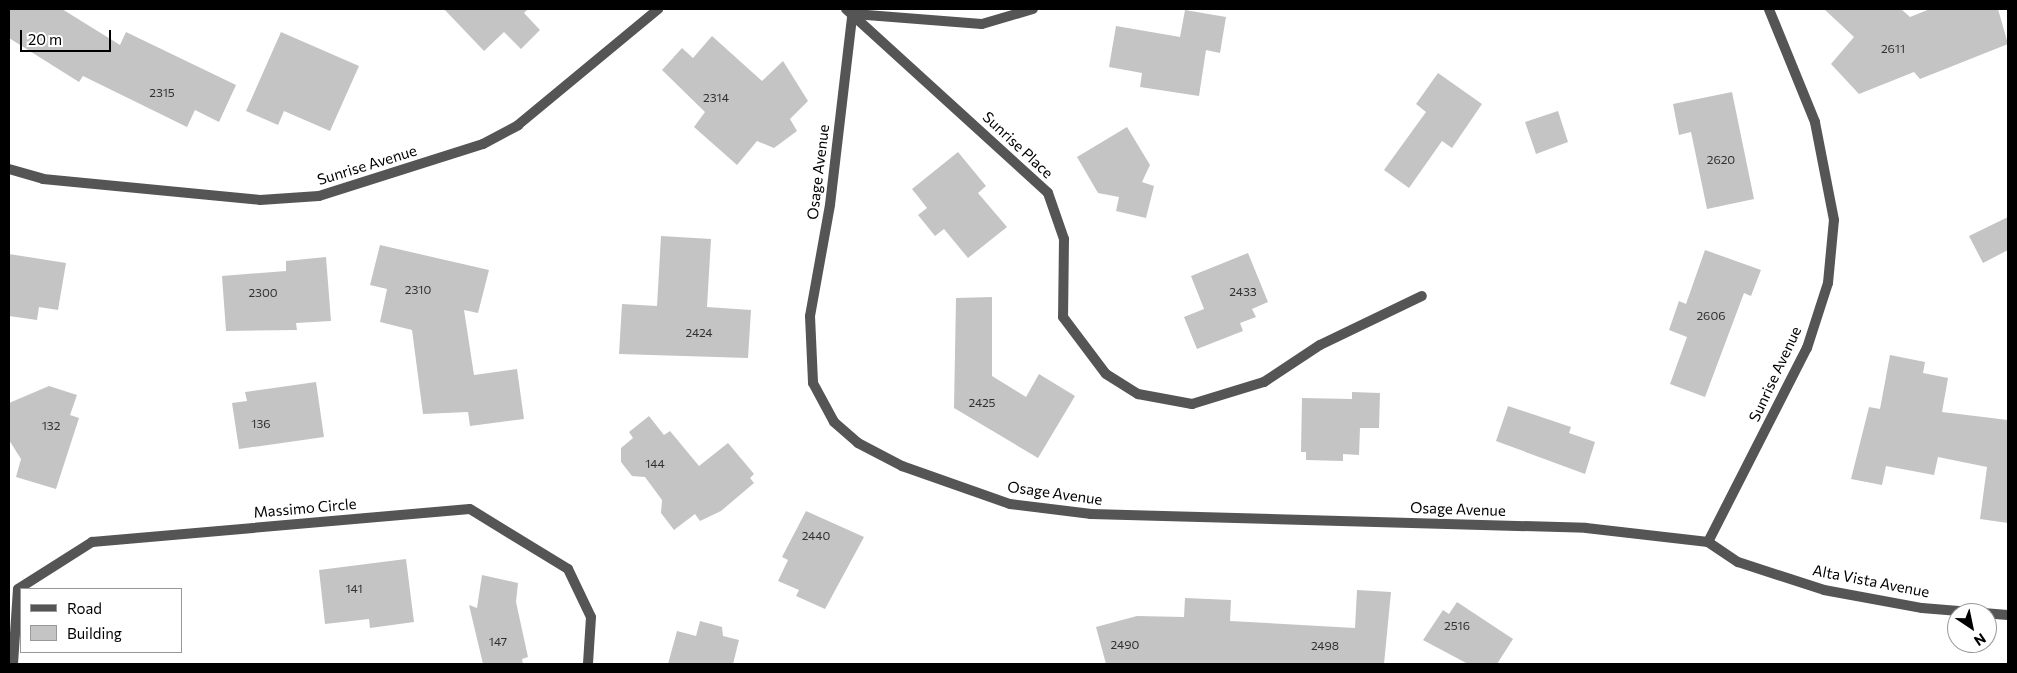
<!DOCTYPE html>
<html>
<head>
<meta charset="utf-8">
<style>
	body { margin:0 }
	#map { position:relative; width:2017px; height:673px; overflow:hidden; background:#fff; font-family:Commissioner,sans-serif }
	div>[style] { position:absolute }
	.building>* { inset:0; background:#c4c4c4 }
	.street>* { height:10px; margin:-5px; padding:0 5px; transform-origin:5px; border-radius:5px; background:#555 }
	span { translate:-50% -50%; white-space:nowrap; text-align:center; line-height:1.15; -webkit-text-stroke:4px #fff; paint-order:stroke }
	.number-label { font-size:12px; color:#313131 }
	.number-label span { -webkit-text-stroke-width:0 }
	.street-label { font-size:15px; color:#000 }
	.frame { position:absolute; inset:0; border:10px solid #000; pointer-events:none }
	.legend { position:absolute; left:20px; top:588px; width:162px; height:65px; box-sizing:border-box; background:#fff; border:1px solid #999; margin:0; padding:6px 9px; list-style:none; font-size:15px; color:#000 }
	.legend li { display:flex; align-items:center; gap:10px; height:25px }
	.legend b { width:25px; border:1px solid #999 }
	.north { position:absolute; left:1947px; top:603px; width:50px; height:50px; box-sizing:border-box; background:#fff; border:1px solid #999; border-radius:50%; rotate:146deg; font-size:14px; font-weight:700; line-height:20px; text-align:center; color:#000 }
	.north::after { content:''; display:block; margin:auto; width:18px; height:22px; background:#000; clip-path:polygon(50% 0,100% 100%,50% 72%,0 100%) }
	.scale { position:absolute; left:20px; top:30px; width:91px; height:22px; box-sizing:border-box; border:2px solid #000; border-top:0; padding-left:6px; font-size:15px; line-height:18px; white-space:nowrap; color:#000; -webkit-text-stroke:4px #fff; paint-order:stroke }
</style>
</head>
<body>
<div id="map">
	<div class="building">
		<div style="clip-path:polygon(9px 9px,62px 9px,120px 45px,126px 32px,236px 85px,219px 122px,195px 110px,187px 127px,83px 76px,79px 82px,9px 38px)"></div>
		<div style="clip-path:polygon(444px 9px,528px 9px,524px 13px,540px 30px,521px 49px,504px 32px,484px 51px)"></div>
		<div style="clip-path:polygon(1824px 9px,1901px 9px,1910px 17px,1930px 9px,1998px 9px,2008px 44px,1920px 79px,1914px 72px,1859px 94px,1831px 64px,1854px 37px)"></div>
		<div style="clip-path:polygon(1185px 10px,1226px 17px,1220px 53px,1206px 50px,1199px 96px,1140px 87px,1142px 73px,1109px 67px,1116px 26px,1180px 37px)"></div>
		<div style="clip-path:polygon(281px 32px,359px 66px,330px 131px,284px 111px,278px 125px,246px 111px)"></div>
		<div style="clip-path:polygon(712px 36px,762px 81px,783px 61px,808px 101px,790px 119px,797px 131px,774px 148px,757px 141px,737px 165px,694px 127px,705px 112px,662px 70px,682px 48px,693px 58px)"></div>
		<div style="clip-path:polygon(1438px 73px,1482px 104px,1452px 148px,1442px 141px,1409px 188px,1384px 170px,1426px 112px,1416px 104px)"></div>
		<div style="clip-path:polygon(1732px 92px,1754px 199px,1707px 209px,1691px 132px,1679px 135px,1673px 104px)"></div>
		<div style="clip-path:polygon(1558px 111px,1568px 142px,1536px 154px,1525px 122px)"></div>
		<div style="clip-path:polygon(1127px 127px,1150px 165px,1142px 182px,1154px 186px,1146px 218px,1116px 211px,1119px 197px,1098px 193px,1077px 157px)"></div>
		<div style="clip-path:polygon(958px 152px,986px 186px,978px 193px,1007px 227px,968px 258px,944px 229px,935px 236px,918px 215px,927px 208px,912px 189px)"></div>
		<div style="clip-path:polygon(2008px 217px,2008px 250px,1983px 263px,1969px 236px)"></div>
		<div style="clip-path:polygon(661px 236px,711px 239px,707px 307px,751px 310px,748px 358px,619px 354px,622px 304px,657px 306px)"></div>
		<div style="clip-path:polygon(380px 245px,489px 270px,478px 313px,464px 310px,474px 375px,517px 369px,524px 419px,470px 426px,468px 412px,423px 414px,412px 330px,380px 322px,387px 289px,370px 285px)"></div>
		<div style="clip-path:polygon(1705px 250px,1761px 270px,1751px 296px,1744px 293px,1705px 397px,1670px 384px,1687px 337px,1669px 330px,1679px 301px,1686px 304px)"></div>
		<div style="clip-path:polygon(1248px 253px,1268px 302px,1252px 309px,1256px 317px,1240px 323px,1243px 331px,1197px 349px,1184px 317px,1204px 309px,1191px 276px)"></div>
		<div style="clip-path:polygon(9px 254px,66px 263px,58px 310px,39px 307px,37px 320px,9px 316px)"></div>
		<div style="clip-path:polygon(326px 257px,331px 321px,296px 323px,297px 330px,226px 331px,222px 276px,286px 271px,286px 261px)"></div>
		<div style="clip-path:polygon(992px 297px,992px 376px,1026px 397px,1039px 374px,1075px 396px,1038px 458px,954px 408px,956px 298px)"></div>
		<div style="clip-path:polygon(1890px 355px,1925px 362px,1923px 373px,1948px 378px,1942px 412px,2008px 420px,2008px 523px,1980px 519px,1987px 467px,1938px 457px,1934px 475px,1886px 466px,1882px 485px,1851px 479px,1869px 407px,1880px 409px)"></div>
		<div style="clip-path:polygon(316px 382px,324px 437px,239px 449px,232px 403px,247px 401px,245px 392px)"></div>
		<div style="clip-path:polygon(49px 386px,77px 395px,70px 415px,79px 418px,56px 489px,16px 477px,21px 459px,9px 440px,9px 403px)"></div>
		<div style="clip-path:polygon(1352px 392px,1380px 393px,1379px 428px,1360px 428px,1359px 455px,1343px 454px,1343px 461px,1306px 460px,1306px 452px,1301px 452px,1302px 398px,1352px 399px)"></div>
		<div style="clip-path:polygon(1508px 406px,1571px 427px,1569px 433px,1595px 442px,1585px 474px,1496px 441px)"></div>
		<div style="clip-path:polygon(649px 416px,664px 435px,670px 431px,699px 466px,728px 443px,754px 474px,750px 478px,754px 483px,721px 511px,700px 521px,695px 514px,674px 530px,661px 513px,662px 500px,645px 477px,632px 476px,621px 462px,621px 448px,633px 438px,629px 432px)"></div>
		<div style="clip-path:polygon(806px 511px,864px 537px,825px 609px,796px 596px,799px 590px,778px 581px,788px 560px,782px 557px)"></div>
		<div style="clip-path:polygon(406px 559px,414px 622px,370px 628px,369px 619px,325px 624px,319px 570px)"></div>
		<div style="clip-path:polygon(482px 575px,518px 583px,516px 602px,528px 657px,522px 659px,523px 664px,483px 664px,469px 605px,477px 608px)"></div>
		<div style="clip-path:polygon(1357px 590px,1391px 592px,1384px 664px,1106px 664px,1096px 627px,1137px 616px,1184px 617px,1185px 598px,1231px 600px,1230px 621px,1355px 628px)"></div>
		<div style="clip-path:polygon(1457px 602px,1513px 639px,1497px 664px,1468px 664px,1423px 640px,1443px 610px,1449px 614px)"></div>
		<div style="clip-path:polygon(700px 621px,722px 627px,723px 636px,739px 640px,733px 664px,668px 664px,677px 631px,696px 636px)"></div>
	</div>
	<div class="street">
		<div style="left:846px;top:9px;width:273px;rotate:42.3deg"></div>
		<div style="left:1048px;top:193px;width:49px;rotate:70.8deg"></div>
		<div style="left:1064px;top:239px;width:78px;rotate:90.7deg"></div>
		<div style="left:1063px;top:317px;width:71px;rotate:53deg"></div>
		<div style="left:1106px;top:374px;width:38px;rotate:32deg"></div>
		<div style="left:1138px;top:394px;width:55px;rotate:10.5deg"></div>
		<div style="left:1192px;top:404px;width:75px;rotate:-17deg"></div>
		<div style="left:1264px;top:382px;width:67px;rotate:-33.5deg"></div>
		<div style="left:1320px;top:345px;width:113px;rotate:-25.7deg"></div>
		<div style="left:853px;top:9px;width:197px;rotate:96.7deg"></div>
		<div style="left:830px;top:205px;width:113px;rotate:100.2deg"></div>
		<div style="left:810px;top:316px;width:67px;rotate:87.4deg"></div>
		<div style="left:813px;top:383px;width:44px;rotate:61.7deg"></div>
		<div style="left:834px;top:422px;width:32px;rotate:41deg"></div>
		<div style="left:858px;top:443px;width:50px;rotate:27.6deg"></div>
		<div style="left:902px;top:466px;width:114px;rotate:19.4deg"></div>
		<div style="left:1010px;top:504px;width:82px;rotate:7deg"></div>
		<div style="left:1091px;top:514px;width:495px;rotate:1.6deg"></div>
		<div style="left:1586px;top:528px;width:123px;rotate:6.5deg"></div>
		<div style="left:1708px;top:542px;width:36px;rotate:34deg"></div>
		<div style="left:1738px;top:562px;width:90px;rotate:18deg"></div>
		<div style="left:1824px;top:590px;width:100px;rotate:10.4deg"></div>
		<div style="left:1922px;top:608px;width:86px;rotate:4.7deg"></div>
		<div style="left:854px;top:14px;width:128px;rotate:4.5deg"></div>
		<div style="left:982px;top:24px;width:53px;rotate:-16.4deg"></div>
		<div style="left:9px;top:169px;width:35px;rotate:16deg"></div>
		<div style="left:43px;top:179px;width:218px;rotate:5.5deg"></div>
		<div style="left:260px;top:200px;width:59px;rotate:-3.9deg"></div>
		<div style="left:319px;top:196px;width:172px;rotate:-17.6deg"></div>
		<div style="left:483px;top:144px;width:40px;rotate:-28deg"></div>
		<div style="left:518px;top:125px;width:182px;rotate:-39.6deg"></div>
		<div style="left:1708px;top:542px;width:218px;rotate:-63deg"></div>
		<div style="left:1807px;top:348px;width:68px;rotate:-72.1deg"></div>
		<div style="left:1828px;top:283px;width:63px;rotate:-84.6deg"></div>
		<div style="left:1834px;top:220px;width:100px;rotate:-101deg"></div>
		<div style="left:1815px;top:122px;width:122px;rotate:-112.2deg"></div>
		<div style="left:13px;top:664px;width:75px;rotate:-86.2deg"></div>
		<div style="left:18px;top:589px;width:88px;rotate:-32.4deg"></div>
		<div style="left:92px;top:542px;width:379px;rotate:-5deg"></div>
		<div style="left:470px;top:509px;width:115px;rotate:31.5deg"></div>
		<div style="left:568px;top:569px;width:53px;rotate:64.4deg"></div>
		<div style="left:591px;top:617px;width:47px;rotate:93.7deg"></div>
	</div>
	<div class="number-label">
		<span style="left:1893px;top:49px">2611</span>
		<span style="left:162px;top:93px">2315</span>
		<span style="left:716px;top:98px">2314</span>
		<span style="left:1721px;top:160px">2620</span>
		<span style="left:418px;top:290px">2310</span>
		<span style="left:1243px;top:292px">2433</span>
		<span style="left:263px;top:293px">2300</span>
		<span style="left:1711px;top:316px">2606</span>
		<span style="left:699px;top:333px">2424</span>
		<span style="left:982px;top:403px">2425</span>
		<span style="left:261px;top:424px">136</span>
		<span style="left:51px;top:426px">132</span>
		<span style="left:655px;top:464px">144</span>
		<span style="left:816px;top:536px">2440</span>
		<span style="left:354px;top:589px">141</span>
		<span style="left:1457px;top:626px">2516</span>
		<span style="left:498px;top:642px">147</span>
		<span style="left:1125px;top:645px">2490</span>
		<span style="left:1325px;top:646px">2498</span>
	</div>
	<div class="street-label">
		<span style="left:1018px;top:145px;rotate:43deg">Sunrise Place</span>
		<span style="left:367px;top:165px;rotate:-17deg">Sunrise Avenue</span>
		<span style="left:818px;top:172px;rotate:-83deg">Osage Avenue</span>
		<span style="left:1775px;top:374px;rotate:-65deg">Sunrise Avenue</span>
		<span style="left:1055px;top:493px;rotate:8deg">Osage Avenue</span>
		<span style="left:305px;top:508px;rotate:-5deg">Massimo Circle</span>
		<span style="left:1458px;top:509px;rotate:2deg">Osage Avenue</span>
		<span style="left:1871px;top:581px;rotate:11deg">Alta Vista Avenue</span>
	</div>
	<div class="frame"></div>
	<ul class="legend">
	<li><b style="height:6px;background:#555"></b>Road</li>
	<li><b style="height:14px;background:#c4c4c4"></b>Building</li>
	</ul>
	<div class="north">N</div>
	<div class="scale">20 m</div>
</div>
</body>
</html>
